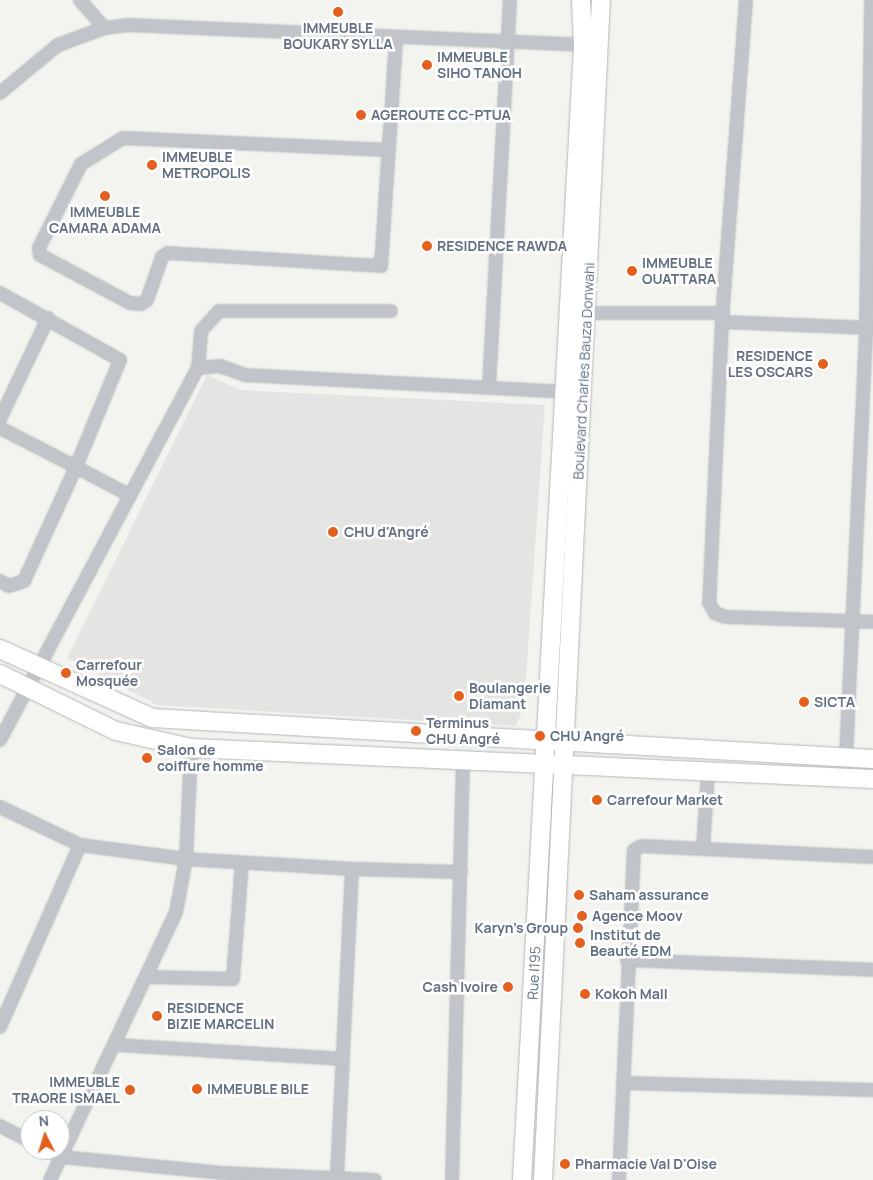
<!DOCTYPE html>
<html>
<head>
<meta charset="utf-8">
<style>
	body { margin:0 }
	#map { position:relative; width:873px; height:1180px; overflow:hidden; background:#f3f4ef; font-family:Manrope,sans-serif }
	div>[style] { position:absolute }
	.built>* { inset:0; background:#e4e5e3 }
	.roads { filter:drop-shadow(0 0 1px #b3b7bc) drop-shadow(0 0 1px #b3b7bc) }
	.minor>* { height:12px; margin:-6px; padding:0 6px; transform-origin:6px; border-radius:6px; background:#c1c4c8 }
	.secondary>* { height:18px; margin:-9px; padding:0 9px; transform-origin:9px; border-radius:9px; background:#fff }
	.dots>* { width:14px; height:14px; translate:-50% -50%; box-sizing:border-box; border:2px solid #fff; border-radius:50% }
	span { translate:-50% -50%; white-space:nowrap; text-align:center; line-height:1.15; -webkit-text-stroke:5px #fff; paint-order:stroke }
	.poi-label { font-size:14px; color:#627081; font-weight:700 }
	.left { translate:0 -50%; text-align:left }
	.right { translate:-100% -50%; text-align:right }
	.street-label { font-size:14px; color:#627081 }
	.north { position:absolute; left:20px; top:1110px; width:50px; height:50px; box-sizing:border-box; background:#fff; border:1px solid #c0c6cd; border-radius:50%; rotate:355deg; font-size:14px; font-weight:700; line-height:20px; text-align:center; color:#627081 }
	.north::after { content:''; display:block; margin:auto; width:18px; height:22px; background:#e4601f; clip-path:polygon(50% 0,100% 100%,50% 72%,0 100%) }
</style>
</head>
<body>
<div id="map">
	<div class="built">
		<div style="clip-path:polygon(207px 375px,241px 390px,545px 405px,524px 706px,516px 726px,157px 705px,67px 658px)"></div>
	</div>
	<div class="roads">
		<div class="minor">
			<div style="left:80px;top:0;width:37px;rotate:49deg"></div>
			<div style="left:746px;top:0;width:323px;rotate:94.3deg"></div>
			<div style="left:722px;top:322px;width:281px;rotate:92.6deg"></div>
			<div style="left:709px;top:603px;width:12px;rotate:59deg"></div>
			<div style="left:715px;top:613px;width:12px;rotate:20deg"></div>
			<div style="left:726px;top:617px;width:147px;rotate:1.9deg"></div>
			<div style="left:0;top:93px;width:75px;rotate:-39.6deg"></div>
			<div style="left:58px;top:45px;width:49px;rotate:-20.3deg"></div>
			<div style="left:104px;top:28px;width:25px;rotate:-7deg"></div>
			<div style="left:129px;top:25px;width:454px;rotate:2.5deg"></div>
			<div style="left:388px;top:150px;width:265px;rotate:-177.4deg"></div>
			<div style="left:123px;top:138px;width:49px;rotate:148.2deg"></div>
			<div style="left:81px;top:164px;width:94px;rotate:116.6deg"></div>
			<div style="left:39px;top:248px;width:7px;rotate:82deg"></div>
			<div style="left:40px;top:255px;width:102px;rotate:28.1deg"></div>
			<div style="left:130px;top:303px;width:11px;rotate:5deg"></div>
			<div style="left:141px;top:304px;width:7px;rotate:-34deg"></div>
			<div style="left:147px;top:300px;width:46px;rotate:-70.8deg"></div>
			<div style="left:162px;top:257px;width:7px;rotate:-34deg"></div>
			<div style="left:168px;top:253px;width:213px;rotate:3.5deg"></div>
			<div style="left:381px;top:266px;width:226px;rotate:-86.2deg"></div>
			<div style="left:0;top:293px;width:137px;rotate:29.2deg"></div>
			<div style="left:120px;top:360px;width:116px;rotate:112.4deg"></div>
			<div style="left:76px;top:467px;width:85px;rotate:-152.8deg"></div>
			<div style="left:588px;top:313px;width:135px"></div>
			<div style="left:722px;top:322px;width:151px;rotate:2.3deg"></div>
			<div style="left:198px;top:368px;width:37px;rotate:-85deg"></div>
			<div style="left:201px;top:331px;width:27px;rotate:-48deg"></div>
			<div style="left:219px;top:311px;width:172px"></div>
			<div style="left:489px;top:387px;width:388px;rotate:-86.9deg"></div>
			<div style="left:0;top:419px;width:112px;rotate:-64.6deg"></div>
			<div style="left:0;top:581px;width:10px;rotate:29deg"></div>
			<div style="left:9px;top:586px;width:16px;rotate:-18deg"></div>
			<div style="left:24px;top:581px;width:125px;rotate:-65.5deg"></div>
			<div style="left:76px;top:467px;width:60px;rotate:27.8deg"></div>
			<div style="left:0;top:740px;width:421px;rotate:-62deg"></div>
			<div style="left:198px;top:368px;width:22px;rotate:-5deg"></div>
			<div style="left:220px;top:366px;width:27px;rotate:20deg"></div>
			<div style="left:245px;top:375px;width:326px;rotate:3deg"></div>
			<div style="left:846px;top:757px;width:429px;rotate:-87.3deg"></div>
			<div style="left:866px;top:328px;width:328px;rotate:-89.1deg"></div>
			<div style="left:0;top:807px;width:89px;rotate:25.4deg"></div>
			<div style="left:80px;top:845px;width:107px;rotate:7.5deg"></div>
			<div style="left:186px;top:859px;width:166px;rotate:3.4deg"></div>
			<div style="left:352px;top:869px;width:311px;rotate:92.8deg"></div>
			<div style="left:703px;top:849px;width:77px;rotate:-86.3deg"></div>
			<div style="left:352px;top:869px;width:109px;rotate:1.6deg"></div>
			<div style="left:627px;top:960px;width:246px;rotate:2.3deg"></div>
			<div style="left:147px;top:977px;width:86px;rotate:1.3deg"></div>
			<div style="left:233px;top:979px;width:116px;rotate:-85.6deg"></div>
			<div style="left:0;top:1027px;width:199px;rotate:-66.3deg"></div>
			<div style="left:117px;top:1045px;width:226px;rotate:3.5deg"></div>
			<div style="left:623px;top:1083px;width:250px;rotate:1.6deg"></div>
			<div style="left:0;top:1126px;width:34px;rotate:27deg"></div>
			<div style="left:48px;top:1150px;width:16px;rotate:27deg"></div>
			<div style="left:62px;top:1157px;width:160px;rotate:5.7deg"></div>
			<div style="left:221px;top:1173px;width:154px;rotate:2.6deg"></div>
			<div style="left:50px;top:1180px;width:296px;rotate:-64.8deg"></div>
			<div style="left:176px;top:912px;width:54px;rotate:-79.3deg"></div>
			<div style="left:186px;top:859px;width:111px;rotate:-87.4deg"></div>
			<div style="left:452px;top:1180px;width:417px;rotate:-88.5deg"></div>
			<div style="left:619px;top:1180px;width:330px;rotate:-87.4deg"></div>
			<div style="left:634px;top:850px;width:9px;rotate:-27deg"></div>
			<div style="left:642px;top:846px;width:231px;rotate:2.7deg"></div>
		</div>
		<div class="secondary">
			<div style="left:0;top:649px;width:167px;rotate:24.4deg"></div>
			<div style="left:152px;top:718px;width:722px;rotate:3.25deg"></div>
			<div style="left:0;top:674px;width:129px;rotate:26.2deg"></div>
			<div style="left:116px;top:731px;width:77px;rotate:12.8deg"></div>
			<div style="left:191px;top:748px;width:683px;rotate:2.6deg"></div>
			<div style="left:522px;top:1180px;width:1137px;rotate:-86.92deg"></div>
			<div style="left:583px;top:45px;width:45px;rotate:-92.5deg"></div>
			<div style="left:543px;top:1180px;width:1181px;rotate:-87.19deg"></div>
		</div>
	</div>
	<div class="dots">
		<div style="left:338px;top:12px;background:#e4601f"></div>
		<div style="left:427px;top:65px;background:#e4601f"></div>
		<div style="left:361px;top:115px;background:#e4601f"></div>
		<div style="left:152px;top:165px;background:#e4601f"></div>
		<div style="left:105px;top:196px;background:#e4601f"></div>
		<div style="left:427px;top:246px;background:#e4601f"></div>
		<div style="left:632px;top:271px;background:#e4601f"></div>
		<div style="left:823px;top:364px;background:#e4601f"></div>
		<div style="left:333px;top:532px;background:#e4601f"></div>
		<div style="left:66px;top:673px;background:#e4601f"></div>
		<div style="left:459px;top:696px;background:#e4601f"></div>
		<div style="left:804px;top:702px;background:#e4601f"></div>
		<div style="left:416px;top:731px;background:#e4601f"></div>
		<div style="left:540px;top:736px;background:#e4601f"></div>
		<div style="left:147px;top:758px;background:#e4601f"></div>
		<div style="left:597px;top:800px;background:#e4601f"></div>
		<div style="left:579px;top:895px;background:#e4601f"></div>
		<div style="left:582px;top:916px;background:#e4601f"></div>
		<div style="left:578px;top:928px;background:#e4601f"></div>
		<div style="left:580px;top:943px;background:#e4601f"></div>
		<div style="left:508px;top:987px;background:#e4601f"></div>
		<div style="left:585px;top:994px;background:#e4601f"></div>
		<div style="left:157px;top:1016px;background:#e4601f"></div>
		<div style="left:197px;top:1089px;background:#e4601f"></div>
		<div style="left:130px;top:1090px;background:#e4601f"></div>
		<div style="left:565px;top:1164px;background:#e4601f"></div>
	</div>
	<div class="poi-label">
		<span style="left:338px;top:36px">IMMEUBLE<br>BOUKARY SYLLA</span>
		<span class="left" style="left:437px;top:65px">IMMEUBLE<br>SIHO TANOH</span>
		<span class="left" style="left:371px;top:115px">AGEROUTE CC-PTUA</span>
		<span class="left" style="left:162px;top:165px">IMMEUBLE<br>METROPOLIS</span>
		<span style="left:105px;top:220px">IMMEUBLE<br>CAMARA ADAMA</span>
		<span class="left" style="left:437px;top:246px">RESIDENCE RAWDA</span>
		<span class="left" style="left:642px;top:271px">IMMEUBLE<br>OUATTARA</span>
		<span class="right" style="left:813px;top:364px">RESIDENCE<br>LES OSCARS</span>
		<span class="left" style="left:344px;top:532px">CHU d'Angré</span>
		<span class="left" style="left:76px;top:673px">Carrefour<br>Mosquée</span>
		<span class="left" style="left:469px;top:696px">Boulangerie<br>Diamant</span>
		<span class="left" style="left:814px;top:702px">SICTA</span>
		<span class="left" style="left:426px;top:731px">Terminus<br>CHU Angré</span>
		<span class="left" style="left:550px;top:736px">CHU Angré</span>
		<span class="left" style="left:157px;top:758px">Salon de<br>coiffure homme</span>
		<span class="left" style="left:607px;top:800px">Carrefour Market</span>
		<span class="left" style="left:589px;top:895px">Saham assurance</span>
		<span class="left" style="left:592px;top:916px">Agence Moov</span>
		<span class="right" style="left:568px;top:928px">Karyn's Group</span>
		<span class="left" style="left:590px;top:943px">Institut de<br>Beauté EDM</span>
		<span class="right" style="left:498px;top:987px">Cash Ivoire</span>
		<span class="left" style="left:595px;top:994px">Kokoh Mall</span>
		<span class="left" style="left:167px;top:1016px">RESIDENCE<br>BIZIE MARCELIN</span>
		<span class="right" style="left:120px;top:1090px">IMMEUBLE<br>TRAORE ISMAEL</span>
		<span class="left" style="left:207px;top:1089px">IMMEUBLE BILE</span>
		<span class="left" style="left:575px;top:1164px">Pharmacie Val D'Oise</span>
	</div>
	<div class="street-label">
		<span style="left:584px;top:371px;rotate:-87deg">Boulevard Charles Bauza Donwahi</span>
		<span style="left:534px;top:973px;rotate:-87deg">Rue I195</span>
	</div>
	<div class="north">N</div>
</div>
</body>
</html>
